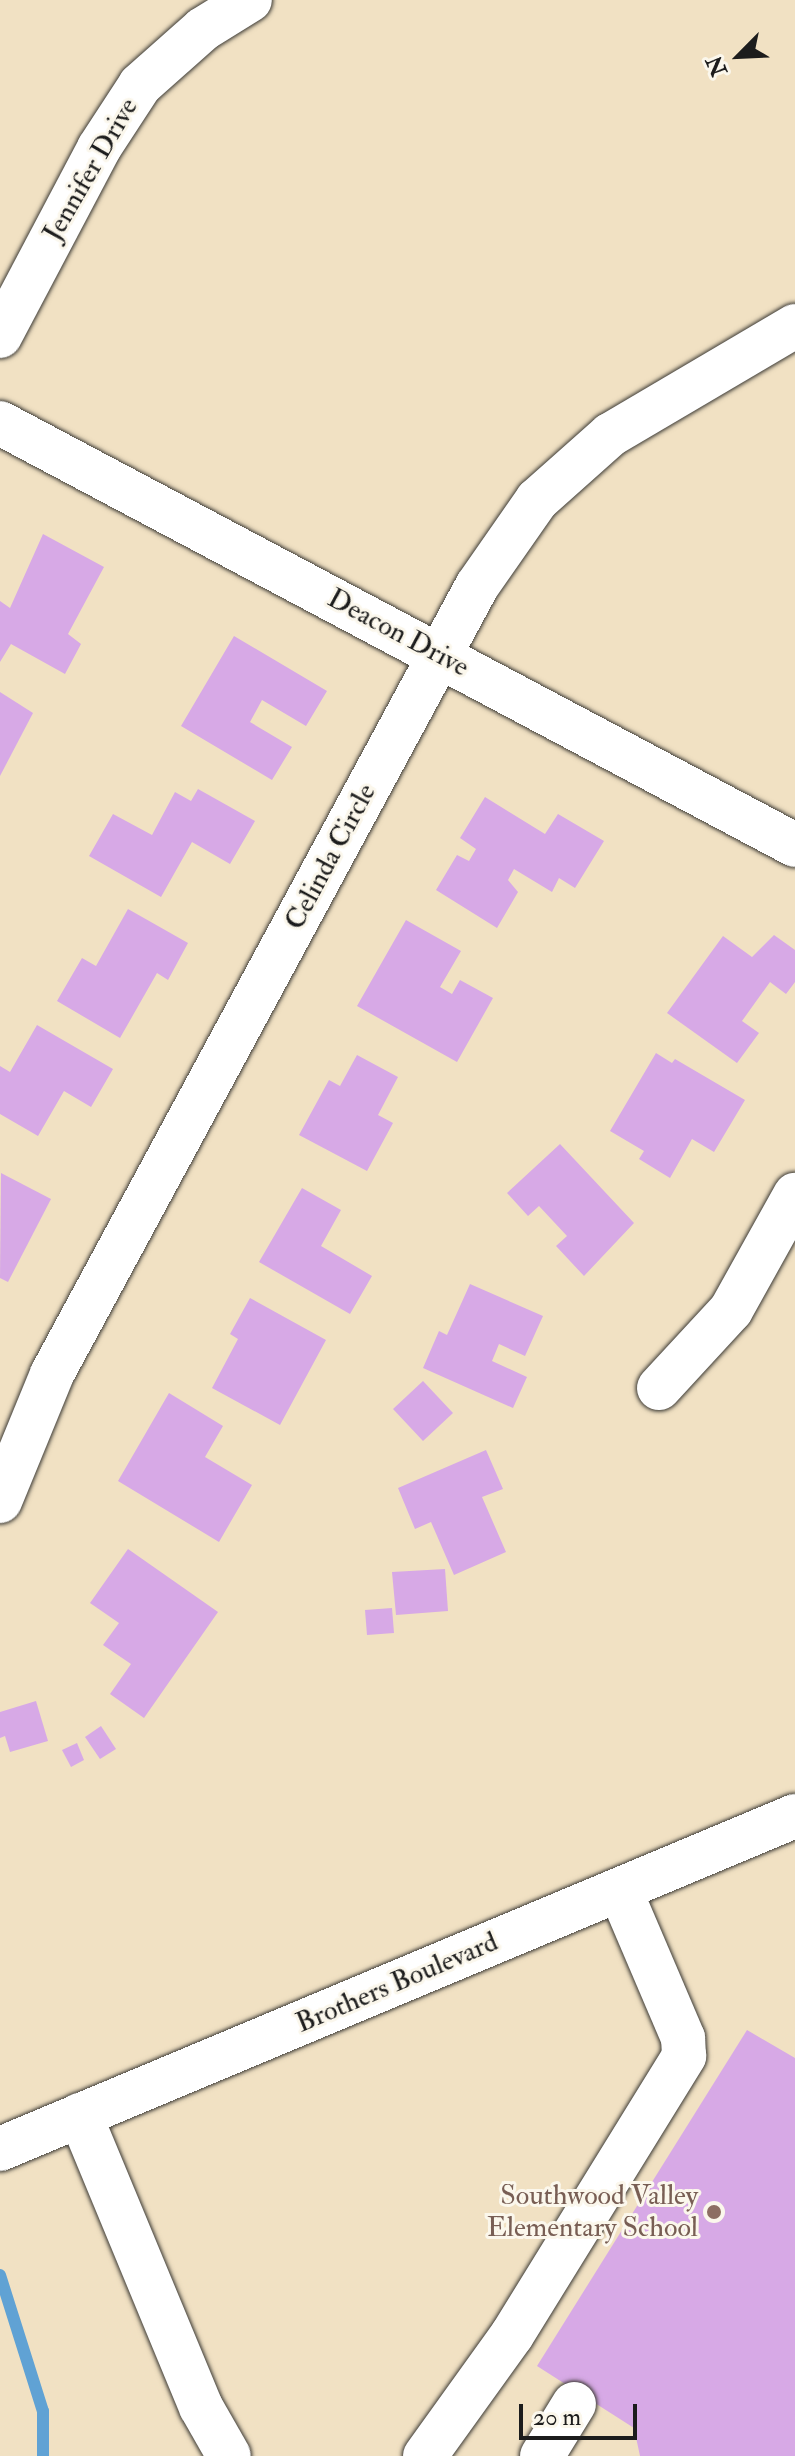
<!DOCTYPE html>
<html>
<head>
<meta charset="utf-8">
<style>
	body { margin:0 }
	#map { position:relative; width:795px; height:2456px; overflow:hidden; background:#f1e1c3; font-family:"IM FELL Double Pica",serif }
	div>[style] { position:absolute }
	.stream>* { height:12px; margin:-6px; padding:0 6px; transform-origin:6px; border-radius:6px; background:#60a2d4 }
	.building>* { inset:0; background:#d7a9e6 }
	.roads { filter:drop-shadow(0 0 2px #3c3a35) drop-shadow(0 0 2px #3c3a35) }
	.minor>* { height:44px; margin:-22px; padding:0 22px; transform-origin:22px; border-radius:22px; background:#fff }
	.dots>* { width:22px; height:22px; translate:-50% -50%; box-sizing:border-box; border:4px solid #fbf7ec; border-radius:50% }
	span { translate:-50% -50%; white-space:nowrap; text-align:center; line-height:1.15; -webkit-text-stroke:6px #fbf7ec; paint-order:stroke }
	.street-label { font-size:28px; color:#1c1c1c }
	.education-label { font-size:28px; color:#785e54 }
	.right { translate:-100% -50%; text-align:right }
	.north { position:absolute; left:699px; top:16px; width:80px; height:80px; -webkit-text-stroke:6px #fbf7ec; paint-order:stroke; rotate:246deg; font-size:22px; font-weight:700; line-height:32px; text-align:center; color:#1c1c1c }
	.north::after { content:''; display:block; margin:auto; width:28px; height:36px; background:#1c1c1c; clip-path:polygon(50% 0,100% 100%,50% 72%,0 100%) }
	.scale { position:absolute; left:519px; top:2404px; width:118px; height:36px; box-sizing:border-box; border:4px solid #1c1c1c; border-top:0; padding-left:10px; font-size:24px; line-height:28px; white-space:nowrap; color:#1c1c1c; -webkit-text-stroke:6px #fbf7ec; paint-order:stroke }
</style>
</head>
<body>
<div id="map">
	<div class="stream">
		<div style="left:0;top:2275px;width:143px;rotate:72.5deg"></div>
		<div style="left:43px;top:2411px;width:45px;rotate:90deg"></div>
	</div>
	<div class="building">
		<div style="clip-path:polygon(43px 534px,104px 567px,68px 634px,81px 644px,65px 674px,11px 644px,0 662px,0 601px,10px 608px)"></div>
		<div style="clip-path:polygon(234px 636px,327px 691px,306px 726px,262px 700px,250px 722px,292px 747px,272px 780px,181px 726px)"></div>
		<div style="clip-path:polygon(0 692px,33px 713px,0 776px)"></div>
		<div style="clip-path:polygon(198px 789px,255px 821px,230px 864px,192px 842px,161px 897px,89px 856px,113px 814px,152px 835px,175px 792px,191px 801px)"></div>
		<div style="clip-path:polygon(485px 797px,545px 834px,558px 814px,604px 841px,575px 888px,559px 878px,552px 892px,514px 869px,508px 880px,518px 892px,497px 928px,436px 890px,457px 855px,469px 861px,476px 849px,460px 838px)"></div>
		<div style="clip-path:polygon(128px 909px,188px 943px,168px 980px,157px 973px,120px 1038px,57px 1001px,82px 958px,96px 966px)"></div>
		<div style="clip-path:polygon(406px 920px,461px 951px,440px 987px,452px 994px,460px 980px,493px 998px,457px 1062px,357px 1006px)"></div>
		<div style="clip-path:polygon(774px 935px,795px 950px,795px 982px,786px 994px,770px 982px,742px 1021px,759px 1033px,737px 1063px,667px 1013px,723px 936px,752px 957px)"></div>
		<div style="clip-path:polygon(37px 1025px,113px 1069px,91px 1107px,64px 1091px,38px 1136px,0 1114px,0 1066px,10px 1072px)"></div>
		<div style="clip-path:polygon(656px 1053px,672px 1063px,675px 1059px,745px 1100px,714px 1152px,692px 1139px,670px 1178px,639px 1159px,644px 1151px,610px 1131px)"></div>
		<div style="clip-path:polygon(357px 1055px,398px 1077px,378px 1115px,393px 1123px,367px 1171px,299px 1135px,329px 1080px,340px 1086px)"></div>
		<div style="clip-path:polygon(560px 1144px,634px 1223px,584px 1276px,556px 1246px,567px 1236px,539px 1206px,528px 1216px,507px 1193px)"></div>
		<div style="clip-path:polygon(1px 1173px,51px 1199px,8px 1282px,0 1278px)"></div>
		<div style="clip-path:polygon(302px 1188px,341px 1210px,321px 1246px,372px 1276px,350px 1314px,259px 1262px)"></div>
		<div style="clip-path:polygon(470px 1284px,543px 1316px,525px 1356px,499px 1344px,492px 1361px,527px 1377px,513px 1408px,423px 1368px,439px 1331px,447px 1335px)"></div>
		<div style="clip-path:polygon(250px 1298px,326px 1340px,280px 1425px,212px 1388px,238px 1339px,230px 1334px)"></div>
		<div style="clip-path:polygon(423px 1381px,453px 1413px,423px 1441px,393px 1409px)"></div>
		<div style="clip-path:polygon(169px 1393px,223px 1426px,205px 1457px,252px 1485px,219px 1542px,118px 1481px)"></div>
		<div style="clip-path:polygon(486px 1450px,503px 1489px,482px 1497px,506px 1552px,454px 1575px,431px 1522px,415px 1529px,398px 1488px)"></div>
		<div style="clip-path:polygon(128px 1549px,218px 1612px,144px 1718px,110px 1694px,131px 1664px,103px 1645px,119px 1623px,90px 1603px)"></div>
		<div style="clip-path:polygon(445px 1569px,448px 1611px,396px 1615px,392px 1572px)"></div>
		<div style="clip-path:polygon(392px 1608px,394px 1633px,367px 1635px,365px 1610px)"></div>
		<div style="clip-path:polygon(36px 1701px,48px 1741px,10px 1752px,5px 1736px,0 1738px,0 1712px)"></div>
		<div style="clip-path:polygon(101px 1726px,116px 1749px,100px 1759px,85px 1737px)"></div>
		<div style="clip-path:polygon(77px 1743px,84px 1760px,71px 1767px,62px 1750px)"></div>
		<div style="clip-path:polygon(747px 2030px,795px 2058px,795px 2456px,640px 2456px,634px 2428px,537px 2366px)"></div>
	</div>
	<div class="roads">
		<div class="minor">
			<div style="left:0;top:336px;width:212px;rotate:-62.2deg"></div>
			<div style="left:99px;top:148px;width:75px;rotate:-56.9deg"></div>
			<div style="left:140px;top:85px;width:84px;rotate:-41.6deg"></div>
			<div style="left:203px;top:29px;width:55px;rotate:-31.7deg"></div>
			<div style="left:0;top:423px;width:900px;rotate:27.96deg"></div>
			<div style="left:659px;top:1388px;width:106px;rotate:-47.3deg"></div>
			<div style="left:731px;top:1310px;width:132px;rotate:-60.9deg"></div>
			<div style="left:0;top:1501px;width:137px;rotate:-67.7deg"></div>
			<div style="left:52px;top:1374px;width:895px;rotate:-61.66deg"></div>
			<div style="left:477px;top:586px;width:105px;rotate:-55.1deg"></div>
			<div style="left:537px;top:500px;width:98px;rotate:-41.7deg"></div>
			<div style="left:610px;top:435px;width:215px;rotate:-30.5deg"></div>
			<div style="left:80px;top:2115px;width:316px;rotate:67.5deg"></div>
			<div style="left:201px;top:2407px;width:56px;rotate:60.3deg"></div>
			<div style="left:0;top:2149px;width:862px;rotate:-22.73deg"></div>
			<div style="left:425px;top:2456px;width:149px;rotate:-54.3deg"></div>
			<div style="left:512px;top:2335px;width:328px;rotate:-58.3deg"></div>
			<div style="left:684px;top:2056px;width:18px;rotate:-93deg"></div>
			<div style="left:683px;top:2038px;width:161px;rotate:-113.1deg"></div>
			<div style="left:542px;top:2456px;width:61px;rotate:-58.4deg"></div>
		</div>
	</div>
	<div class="dots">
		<div style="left:714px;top:2212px;background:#8d6e63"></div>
	</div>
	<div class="street-label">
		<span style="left:91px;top:170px;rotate:-60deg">Jennifer Drive</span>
		<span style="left:398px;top:633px;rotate:28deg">Deacon Drive</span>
		<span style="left:331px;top:857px;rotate:-62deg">Celinda Circle</span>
		<span style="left:397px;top:1983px;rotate:-23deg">Brothers Boulevard</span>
	</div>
	<div class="education-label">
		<span class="right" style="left:698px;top:2212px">Southwood Valley<br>Elementary School</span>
	</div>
	<div class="north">N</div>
	<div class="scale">20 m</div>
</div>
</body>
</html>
